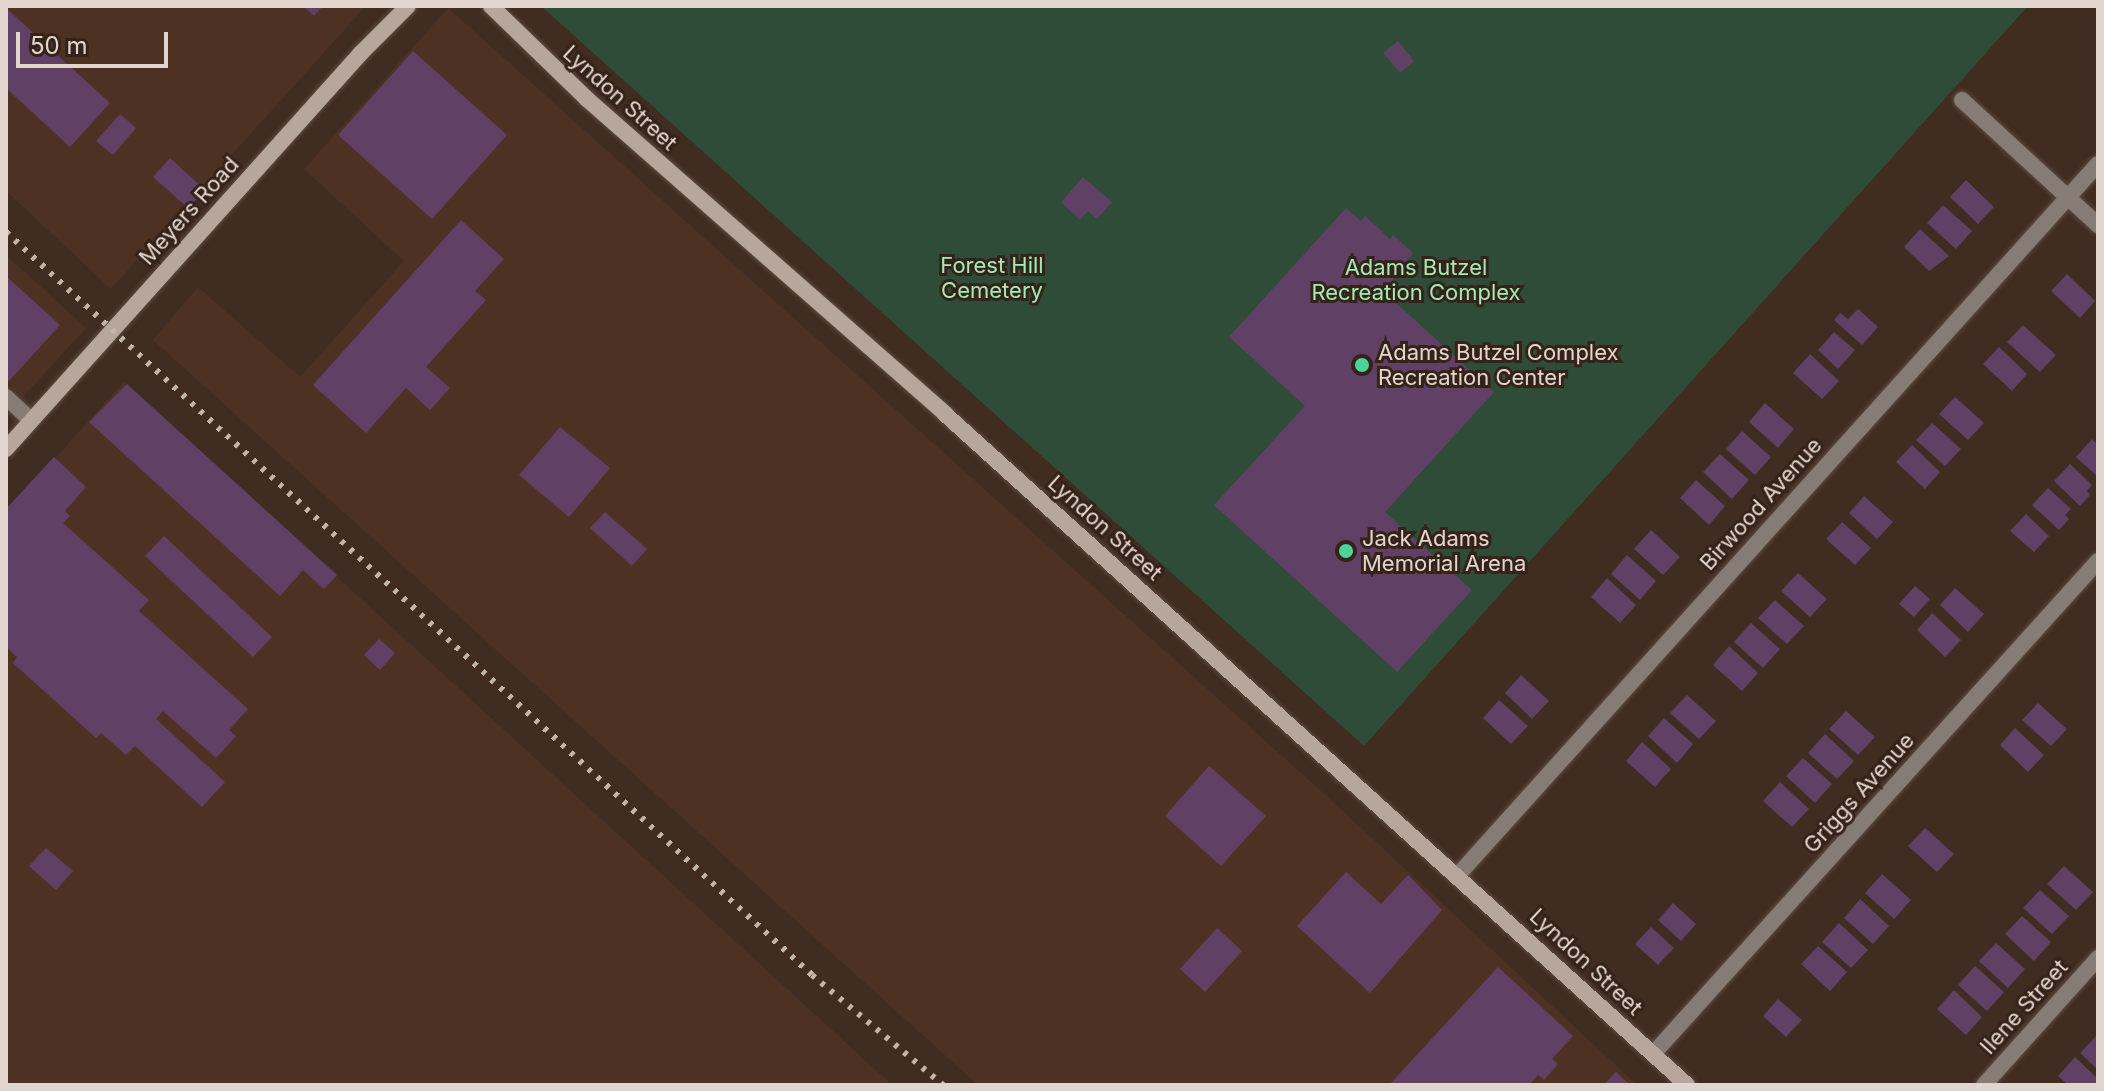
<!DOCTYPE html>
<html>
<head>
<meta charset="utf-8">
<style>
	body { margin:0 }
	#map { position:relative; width:2104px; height:1091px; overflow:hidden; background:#402c21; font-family:Inter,sans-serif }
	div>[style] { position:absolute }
	.built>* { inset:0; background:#4d3224 }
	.green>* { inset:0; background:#2e4c37 }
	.building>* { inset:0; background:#614066 }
	.roads { filter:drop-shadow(0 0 2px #5d4a40) drop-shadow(0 0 2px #5d4a40) }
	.street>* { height:16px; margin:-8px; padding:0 8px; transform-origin:8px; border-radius:8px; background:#867c75 }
	.secondary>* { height:16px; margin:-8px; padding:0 8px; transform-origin:8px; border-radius:8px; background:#b6a69b }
	.rail>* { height:6px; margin-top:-3px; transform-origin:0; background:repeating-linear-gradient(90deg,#c3b4ac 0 4px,transparent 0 12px) }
	.dots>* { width:22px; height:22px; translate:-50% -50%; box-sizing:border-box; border:4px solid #352218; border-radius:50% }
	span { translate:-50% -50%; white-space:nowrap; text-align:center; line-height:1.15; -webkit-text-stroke:6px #352218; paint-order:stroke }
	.street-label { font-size:22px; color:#e2d5ce }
	.park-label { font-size:22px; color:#a0ebb6 }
	.poi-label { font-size:22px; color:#e2d5ce }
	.left { translate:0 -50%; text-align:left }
	.frame { position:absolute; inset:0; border:8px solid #e2d5ce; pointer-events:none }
	.scale { position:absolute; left:16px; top:32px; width:152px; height:36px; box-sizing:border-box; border:4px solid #e2d5ce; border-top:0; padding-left:10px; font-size:24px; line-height:28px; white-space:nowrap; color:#e2d5ce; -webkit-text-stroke:6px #352218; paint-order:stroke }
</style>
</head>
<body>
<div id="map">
	<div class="built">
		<div style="clip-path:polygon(6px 6px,366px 6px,111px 289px,6px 191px)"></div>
		<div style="clip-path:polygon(448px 8px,1331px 800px,1637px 1085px,978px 1085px,153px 340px,198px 287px,300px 377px,404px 261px,304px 169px)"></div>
		<div style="clip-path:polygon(6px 255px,86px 328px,23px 397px,6px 381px)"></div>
		<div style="clip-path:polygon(124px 382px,892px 1085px,6px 1085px,6px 512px)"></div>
	</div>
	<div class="green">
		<div style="clip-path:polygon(541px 6px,2028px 6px,1364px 746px)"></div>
	</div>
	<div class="building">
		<div style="clip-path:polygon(303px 6px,323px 6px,314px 16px)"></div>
		<div style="clip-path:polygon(6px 8px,110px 103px,70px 147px,6px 88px)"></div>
		<div style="clip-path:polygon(1398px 41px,1414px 61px,1400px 73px,1383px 53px)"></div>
		<div style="clip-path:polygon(413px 51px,507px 135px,432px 219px,338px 135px)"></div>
		<div style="clip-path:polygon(120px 114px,136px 128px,113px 155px,96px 141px)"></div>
		<div style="clip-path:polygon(170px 158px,205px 190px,188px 208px,153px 177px)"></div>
		<div style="clip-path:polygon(1083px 177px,1112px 202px,1097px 219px,1088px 211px,1080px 220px,1061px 202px)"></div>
		<div style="clip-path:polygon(1966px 180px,1994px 207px,1978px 224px,1950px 197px)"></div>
		<div style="clip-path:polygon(1943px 205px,1972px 231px,1956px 249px,1927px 223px)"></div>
		<div style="clip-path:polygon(1346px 208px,1361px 221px,1365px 216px,1390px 239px,1393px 235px,1413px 253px,1384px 292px,1494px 392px,1385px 512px,1472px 590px,1397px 672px,1214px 505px,1305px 406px,1229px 337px)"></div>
		<div style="clip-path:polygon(461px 220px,504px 259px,475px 291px,486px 300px,426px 367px,450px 388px,430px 410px,406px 388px,366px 433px,313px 385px)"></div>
		<div style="clip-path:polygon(1920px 229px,1949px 256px,1929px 271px,1904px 247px)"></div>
		<div style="clip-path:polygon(2067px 274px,2095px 301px,2080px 318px,2051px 291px)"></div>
		<div style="clip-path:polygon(6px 276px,60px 325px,9px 381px,6px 378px)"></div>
		<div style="clip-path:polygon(1858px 309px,1878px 327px,1862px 345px,1834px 320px,1840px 313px,1848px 319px)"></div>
		<div style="clip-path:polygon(2023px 325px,2056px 355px,2040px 372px,2007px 342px)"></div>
		<div style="clip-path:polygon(1834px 332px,1855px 350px,1838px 369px,1818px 350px)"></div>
		<div style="clip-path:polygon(1999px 347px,2027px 374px,2012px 391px,1983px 364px)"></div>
		<div style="clip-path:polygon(1810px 354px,1839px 381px,1822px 399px,1793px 373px)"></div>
		<div style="clip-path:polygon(127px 384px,337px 575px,324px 589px,303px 570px,280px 596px,89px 422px)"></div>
		<div style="clip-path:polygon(1955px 397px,1984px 423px,1968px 440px,1939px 414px)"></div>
		<div style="clip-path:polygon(1765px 403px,1794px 429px,1778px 448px,1749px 422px)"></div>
		<div style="clip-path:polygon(1932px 423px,1961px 449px,1945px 466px,1916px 440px)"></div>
		<div style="clip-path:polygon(560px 427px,610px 468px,569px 517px,519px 475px)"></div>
		<div style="clip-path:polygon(1742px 431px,1771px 457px,1755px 475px,1726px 449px)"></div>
		<div style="clip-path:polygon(2092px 439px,2098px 445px,2098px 477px,2076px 457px)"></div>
		<div style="clip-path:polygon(1912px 445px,1940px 472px,1925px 489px,1896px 462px)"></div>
		<div style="clip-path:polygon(1720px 454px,1749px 480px,1732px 499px,1703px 472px)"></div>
		<div style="clip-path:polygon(54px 457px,86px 487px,65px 511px,70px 516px,63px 523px,149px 600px,139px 611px,248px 709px,229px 730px,236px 736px,216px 758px,163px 711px,156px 719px,225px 782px,202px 807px,135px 746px,126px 755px,101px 733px,96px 738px,13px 663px,17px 657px,6px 647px,6px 509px)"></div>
		<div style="clip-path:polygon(2070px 464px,2092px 485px,2087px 491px,2090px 495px,2080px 506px,2054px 481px)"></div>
		<div style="clip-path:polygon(1696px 480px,1725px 506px,1709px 525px,1680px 498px)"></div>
		<div style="clip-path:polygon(2048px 488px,2071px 509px,2065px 515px,2069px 519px,2059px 530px,2032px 505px)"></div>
		<div style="clip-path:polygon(1864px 496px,1893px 522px,1877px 539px,1849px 513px)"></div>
		<div style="clip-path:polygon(605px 512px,647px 549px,632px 566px,590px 528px)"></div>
		<div style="clip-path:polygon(2026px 514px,2049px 536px,2034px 552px,2010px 531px)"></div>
		<div style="clip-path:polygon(1842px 522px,1871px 548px,1855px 565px,1826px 539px)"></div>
		<div style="clip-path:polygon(1651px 530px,1680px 557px,1663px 575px,1634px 549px)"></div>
		<div style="clip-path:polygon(164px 536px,272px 637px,253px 657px,145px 556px)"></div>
		<div style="clip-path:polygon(1627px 555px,1656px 581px,1640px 600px,1611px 574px)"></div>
		<div style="clip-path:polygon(1798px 573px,1827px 599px,1810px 617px,1781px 591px)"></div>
		<div style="clip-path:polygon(1607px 578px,1636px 605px,1620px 623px,1591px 597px)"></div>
		<div style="clip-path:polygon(1915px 586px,1930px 599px,1914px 617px,1899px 604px)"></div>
		<div style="clip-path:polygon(1955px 588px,1984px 614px,1968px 632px,1940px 605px)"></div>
		<div style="clip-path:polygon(1775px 600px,1804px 626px,1787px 644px,1758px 618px)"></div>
		<div style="clip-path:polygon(1932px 613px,1961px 640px,1945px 657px,1917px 630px)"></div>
		<div style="clip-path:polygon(1751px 623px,1780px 649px,1763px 668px,1734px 642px)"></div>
		<div style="clip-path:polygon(379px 639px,395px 653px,380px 670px,364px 655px)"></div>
		<div style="clip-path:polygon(1729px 646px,1758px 673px,1742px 691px,1713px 665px)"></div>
		<div style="clip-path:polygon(1521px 675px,1549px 701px,1532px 719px,1505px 693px)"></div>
		<div style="clip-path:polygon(1687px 695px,1716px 721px,1699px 739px,1670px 713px)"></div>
		<div style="clip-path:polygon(1499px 700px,1528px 726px,1511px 744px,1483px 718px)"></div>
		<div style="clip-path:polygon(2038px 703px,2067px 729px,2051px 746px,2022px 720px)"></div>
		<div style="clip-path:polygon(1846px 711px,1875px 737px,1858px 755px,1829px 729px)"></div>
		<div style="clip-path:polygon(1664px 718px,1693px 744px,1677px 763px,1648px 736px)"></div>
		<div style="clip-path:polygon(2015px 728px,2044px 755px,2028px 772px,2000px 745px)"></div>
		<div style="clip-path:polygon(1825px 734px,1854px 761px,1837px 779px,1808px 753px)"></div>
		<div style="clip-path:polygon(1642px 742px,1671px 769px,1655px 787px,1626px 761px)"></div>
		<div style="clip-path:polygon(1803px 758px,1832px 784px,1815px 803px,1786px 776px)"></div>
		<div style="clip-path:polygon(1209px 766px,1266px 816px,1221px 866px,1165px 816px)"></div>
		<div style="clip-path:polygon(1780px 782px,1809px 809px,1792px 827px,1763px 801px)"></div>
		<div style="clip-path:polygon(1925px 828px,1954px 854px,1937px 872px,1908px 846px)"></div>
		<div style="clip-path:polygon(46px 848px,73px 871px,56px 890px,29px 866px)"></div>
		<div style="clip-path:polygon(2064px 866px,2093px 892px,2076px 910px,2047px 884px)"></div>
		<div style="clip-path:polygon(1346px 872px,1381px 904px,1408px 875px,1442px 910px,1370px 993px,1297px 926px)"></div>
		<div style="clip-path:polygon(1882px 874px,1911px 900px,1894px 919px,1865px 893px)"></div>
		<div style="clip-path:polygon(2040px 890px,2069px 916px,2052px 934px,2023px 908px)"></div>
		<div style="clip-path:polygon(1860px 899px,1889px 926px,1873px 944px,1844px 918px)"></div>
		<div style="clip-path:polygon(1673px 903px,1696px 924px,1681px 941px,1658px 920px)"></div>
		<div style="clip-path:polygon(2022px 916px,2051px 942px,2034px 961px,2005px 934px)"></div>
		<div style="clip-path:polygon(1839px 923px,1868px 950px,1851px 968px,1822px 942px)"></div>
		<div style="clip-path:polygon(1651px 927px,1674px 948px,1658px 965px,1635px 944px)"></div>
		<div style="clip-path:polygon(1217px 928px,1242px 951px,1205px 992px,1180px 969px)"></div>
		<div style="clip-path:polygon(1996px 943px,2025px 969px,2008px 988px,1979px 961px)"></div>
		<div style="clip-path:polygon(1818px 946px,1847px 972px,1830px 991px,1801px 964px)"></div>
		<div style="clip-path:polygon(1975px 966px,2004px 992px,1987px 1011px,1958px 985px)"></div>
		<div style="clip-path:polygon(1498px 967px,1573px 1036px,1552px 1059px,1558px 1064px,1544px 1080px,1538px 1075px,1529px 1085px,1389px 1085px)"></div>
		<div style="clip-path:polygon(1954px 990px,1982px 1017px,1966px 1035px,1937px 1009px)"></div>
		<div style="clip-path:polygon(1778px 999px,1802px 1020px,1786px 1037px,1763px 1016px)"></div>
		<div style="clip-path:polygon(2098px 1034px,2098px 1070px,2080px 1053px)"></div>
		<div style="clip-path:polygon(2075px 1057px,2098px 1079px,2098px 1085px,2068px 1085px,2058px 1076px)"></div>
		<div style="clip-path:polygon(1616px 1072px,1630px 1085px,1603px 1085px)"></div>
	</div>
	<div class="roads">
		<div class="street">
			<div style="left:1962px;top:100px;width:185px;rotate:42.6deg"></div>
			<div style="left:6px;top:397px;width:34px;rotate:43deg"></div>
			<div style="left:1458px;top:875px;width:957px;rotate:-48.01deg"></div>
			<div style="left:1653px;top:1054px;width:664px;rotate:-47.93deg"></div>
			<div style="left:1984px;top:1085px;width:171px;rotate:-48.1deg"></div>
		</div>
		<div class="secondary">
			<div style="left:491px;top:6px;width:134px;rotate:44.1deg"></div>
			<div style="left:587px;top:99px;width:477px;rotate:41.3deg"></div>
			<div style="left:945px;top:414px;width:1000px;rotate:42.12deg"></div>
			<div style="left:6px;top:449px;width:532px;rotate:-48.12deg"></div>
			<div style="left:361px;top:53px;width:66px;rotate:-45deg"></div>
		</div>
	</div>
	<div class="rail">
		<div style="left:6px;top:232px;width:1096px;rotate:42.67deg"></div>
		<div style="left:812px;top:975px;width:171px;rotate:40deg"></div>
	</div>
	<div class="dots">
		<div style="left:1362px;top:365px;background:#4ed39a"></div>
		<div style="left:1346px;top:551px;background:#4ed39a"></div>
	</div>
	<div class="street-label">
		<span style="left:620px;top:98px;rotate:42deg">Lyndon Street</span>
		<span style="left:189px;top:211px;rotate:-48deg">Meyers Road</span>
		<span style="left:1761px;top:504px;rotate:-48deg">Birwood Avenue</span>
		<span style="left:1105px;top:528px;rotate:42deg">Lyndon Street</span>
		<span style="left:1859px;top:793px;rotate:-48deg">Griggs Avenue</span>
		<span style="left:1586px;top:962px;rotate:43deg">Lyndon Street</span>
		<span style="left:2024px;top:1007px;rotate:-48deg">Ilene Street</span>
	</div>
	<div class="park-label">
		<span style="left:992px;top:278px">Forest Hill<br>Cemetery</span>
		<span style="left:1416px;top:280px">Adams Butzel<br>Recreation Complex</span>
	</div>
	<div class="poi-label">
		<span class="left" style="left:1378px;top:365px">Adams Butzel Complex<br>Recreation Center</span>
		<span class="left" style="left:1362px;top:551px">Jack Adams<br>Memorial Arena</span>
	</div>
	<div class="frame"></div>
	<div class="scale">50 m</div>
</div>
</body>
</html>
